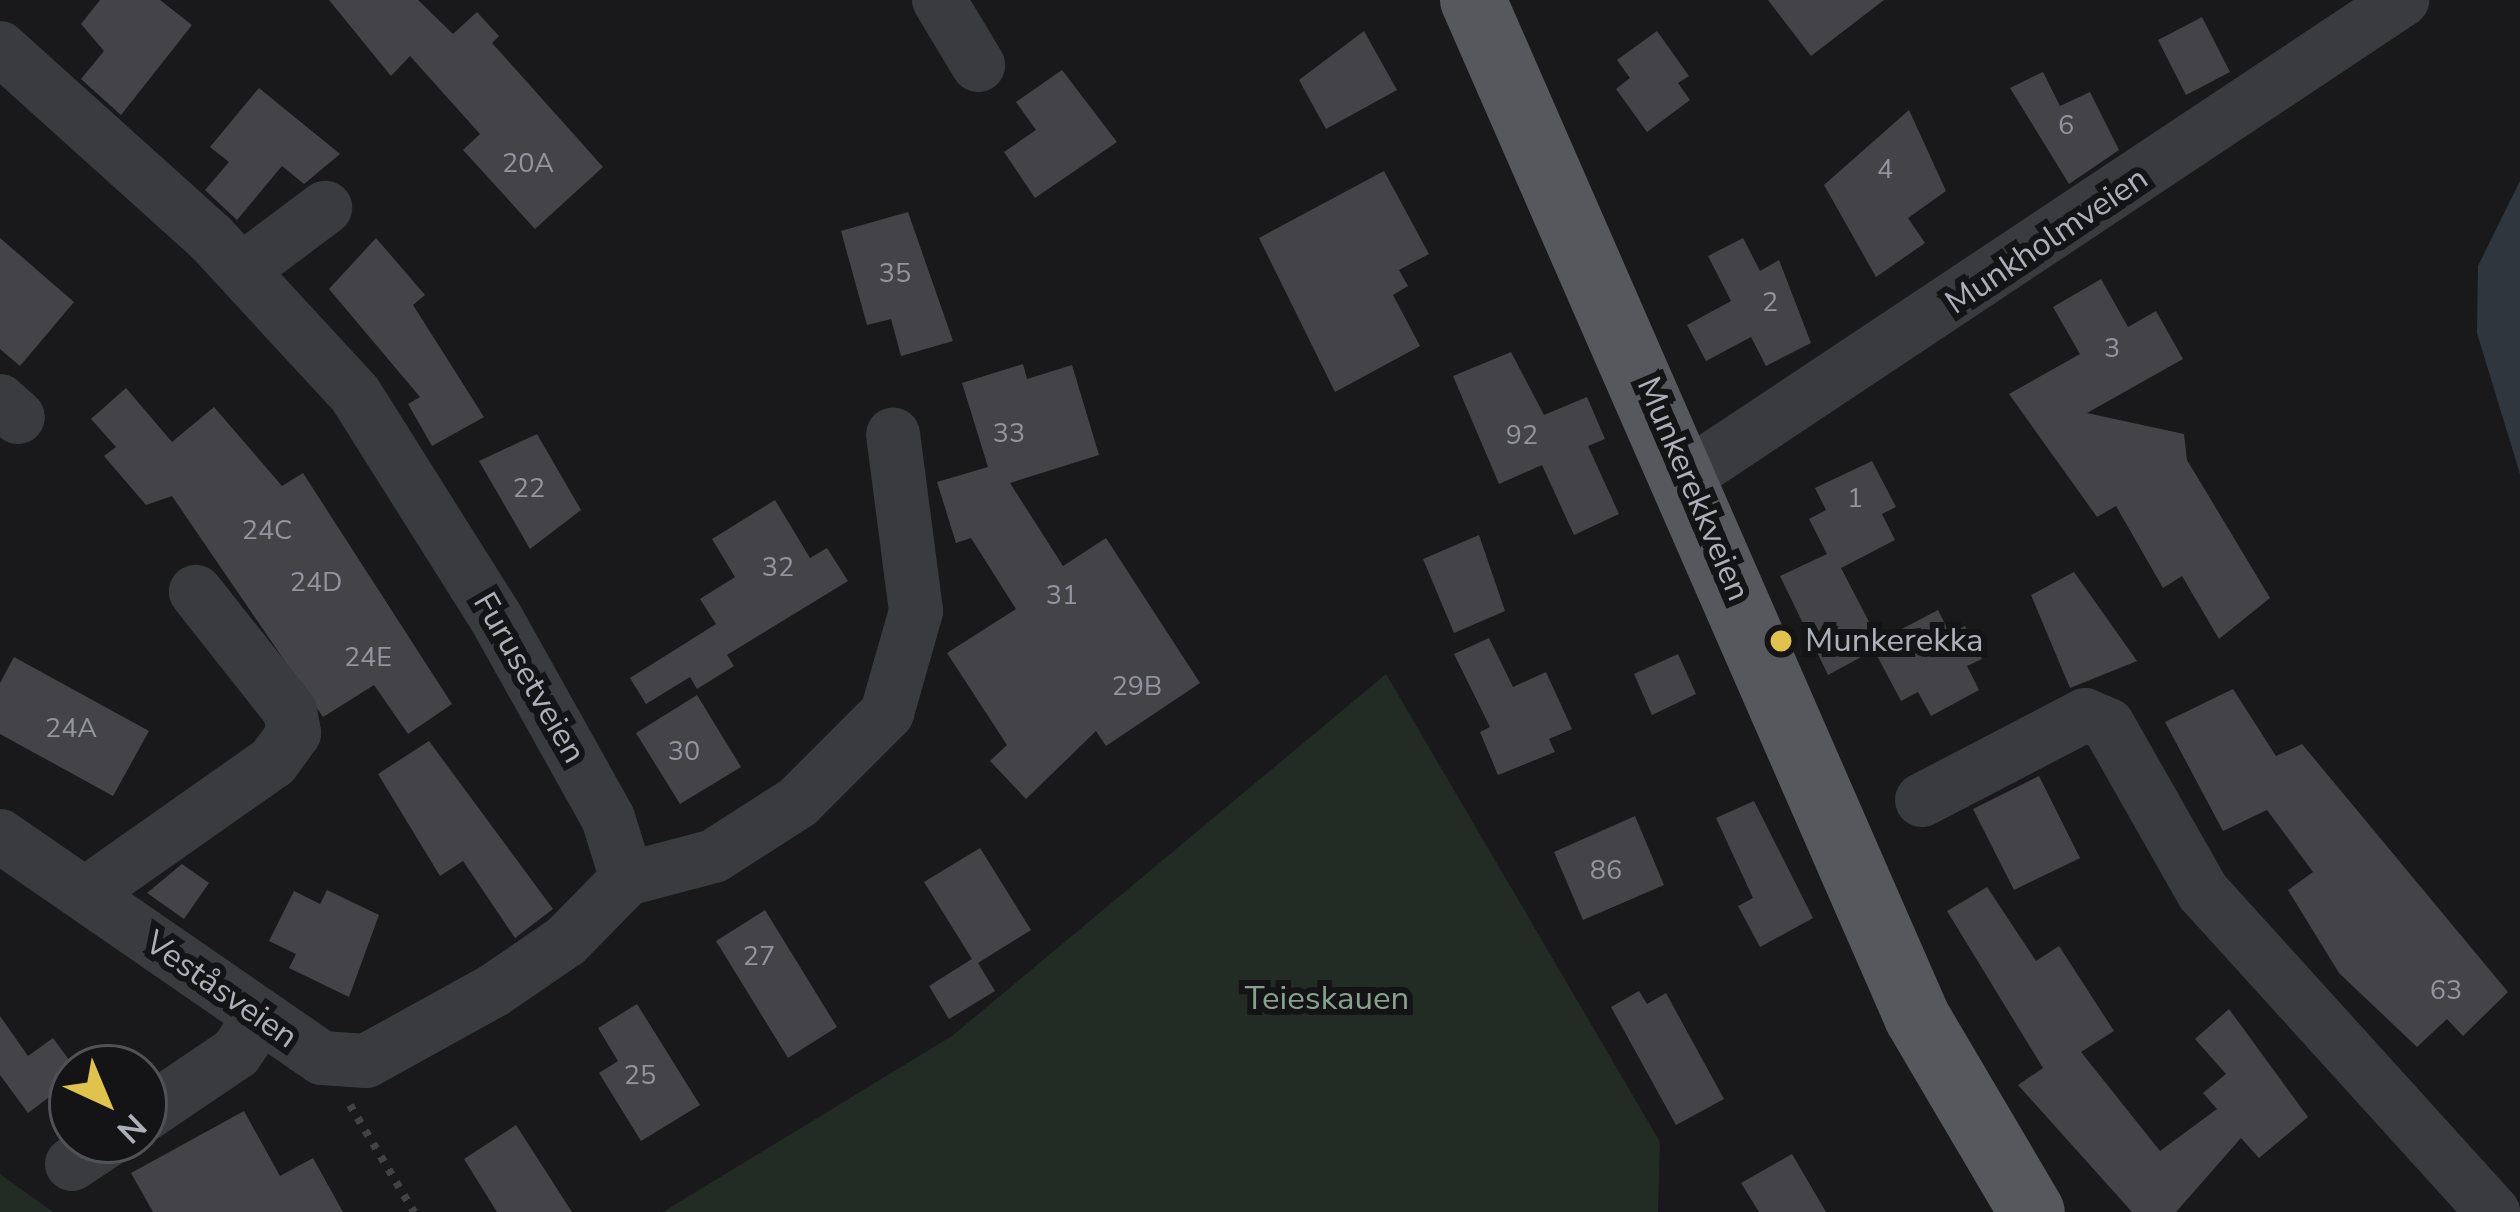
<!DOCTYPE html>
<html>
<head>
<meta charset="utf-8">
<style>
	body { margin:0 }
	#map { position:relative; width:2520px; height:1212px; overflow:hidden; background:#19191b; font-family:"Nunito Sans",sans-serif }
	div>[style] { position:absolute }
	.green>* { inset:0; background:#232b25 }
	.water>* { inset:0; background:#30363e }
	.building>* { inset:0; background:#444448 }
	.path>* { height:8px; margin-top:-4px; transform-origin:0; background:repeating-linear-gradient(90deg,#414146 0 6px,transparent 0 15px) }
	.minor>* { height:54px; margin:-27px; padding:0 27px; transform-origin:27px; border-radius:27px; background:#3a3b3f }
	.major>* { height:66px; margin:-33px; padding:0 33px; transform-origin:33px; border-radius:33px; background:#57575e }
	.dots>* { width:33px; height:33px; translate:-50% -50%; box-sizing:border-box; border:6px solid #141416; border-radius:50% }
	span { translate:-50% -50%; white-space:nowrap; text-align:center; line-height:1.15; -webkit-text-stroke:12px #141416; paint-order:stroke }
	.number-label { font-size:27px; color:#93949d }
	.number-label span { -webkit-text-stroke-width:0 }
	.street-label { font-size:33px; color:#adafb9 }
	.poi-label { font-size:33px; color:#adafb9 }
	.left { translate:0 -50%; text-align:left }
	.park-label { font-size:33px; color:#86a28c }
	.north { position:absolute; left:48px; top:1044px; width:120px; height:120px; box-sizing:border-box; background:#141416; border:3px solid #515257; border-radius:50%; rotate:136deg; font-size:33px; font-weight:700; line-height:48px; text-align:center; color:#adafb9 }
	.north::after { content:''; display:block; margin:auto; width:42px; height:54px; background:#dfc34d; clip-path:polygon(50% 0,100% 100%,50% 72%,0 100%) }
</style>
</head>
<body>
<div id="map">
	<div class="green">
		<div style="clip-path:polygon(1386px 674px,1660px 1142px,1658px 1212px,663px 1212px,952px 1036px)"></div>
		<div style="clip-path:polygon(0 1174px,53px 1212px,0 1212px)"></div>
	</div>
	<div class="water">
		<div style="clip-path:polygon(2520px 181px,2520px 474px,2477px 333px,2478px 266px)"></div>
	</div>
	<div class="building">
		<div style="clip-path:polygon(100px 0,160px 0,192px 25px,121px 115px,81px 79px,104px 51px,81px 24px)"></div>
		<div style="clip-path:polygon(329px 0,418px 0,453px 34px,477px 12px,499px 36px,492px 43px,603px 167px,535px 229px,463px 150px,480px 134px,410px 56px,391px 76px)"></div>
		<div style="clip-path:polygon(1768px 0,1884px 0,1811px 56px)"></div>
		<div style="clip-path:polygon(2202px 17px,2230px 72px,2186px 95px,2158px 40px)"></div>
		<div style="clip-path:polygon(1364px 31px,1397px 90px,1326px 129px,1299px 80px)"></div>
		<div style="clip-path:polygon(1657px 31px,1689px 76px,1678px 83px,1690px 100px,1647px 132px,1616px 89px,1630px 78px,1617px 60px)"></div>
		<div style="clip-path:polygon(1062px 70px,1117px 142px,1035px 198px,1004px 152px,1036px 130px,1016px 102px)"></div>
		<div style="clip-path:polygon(2043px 72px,2060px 106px,2090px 92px,2119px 150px,2069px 184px,2010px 88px)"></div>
		<div style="clip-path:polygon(259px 88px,340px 154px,304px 184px,282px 166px,237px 220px,205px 190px,229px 162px,210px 147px)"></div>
		<div style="clip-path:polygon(1909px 110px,1946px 191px,1908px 218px,1925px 243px,1876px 277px,1824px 185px)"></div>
		<div style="clip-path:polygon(1384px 171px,1429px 254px,1399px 270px,1408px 286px,1393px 295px,1420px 346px,1335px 392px,1259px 238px)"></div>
		<div style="clip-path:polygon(908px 212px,953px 341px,901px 356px,891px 319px,867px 325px,841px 231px)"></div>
		<div style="clip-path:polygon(0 238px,74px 302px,20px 366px,0 349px)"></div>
		<div style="clip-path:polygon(376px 238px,425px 295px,413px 305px,484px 417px,432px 446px,408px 404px,420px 397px,329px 289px)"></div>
		<div style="clip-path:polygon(1743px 238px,1760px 271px,1779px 260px,1811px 343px,1766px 366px,1751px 337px,1706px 361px,1687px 325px,1731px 301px,1708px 256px)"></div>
		<div style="clip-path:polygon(2101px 279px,2128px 327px,2156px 311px,2183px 359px,2087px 413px,2184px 434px,2187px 460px,2270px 598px,2219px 639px,2182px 576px,2163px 588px,2116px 506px,2097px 517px,2009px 394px,2080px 354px,2053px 307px)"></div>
		<div style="clip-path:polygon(1511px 352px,1544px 415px,1587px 397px,1605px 439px,1588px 446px,1619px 514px,1574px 535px,1542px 465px,1499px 484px,1453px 376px)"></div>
		<div style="clip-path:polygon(1023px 364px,1027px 379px,1072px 365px,1099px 455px,1010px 483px,1063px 566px,1106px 538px,1200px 683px,1106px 746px,1096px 731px,1026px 799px,990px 761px,1007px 745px,947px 653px,1016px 609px,971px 538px,956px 543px,937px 482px,988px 467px,962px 383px)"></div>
		<div style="clip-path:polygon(126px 388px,172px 442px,214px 407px,282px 486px,303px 473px,452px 704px,408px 734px,374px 685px,323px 717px,172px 496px,146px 505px,104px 456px,116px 447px,91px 419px)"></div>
		<div style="clip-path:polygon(537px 434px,581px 510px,530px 549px,479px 461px)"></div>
		<div style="clip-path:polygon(1872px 461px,1896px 507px,1882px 514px,1895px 540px,1841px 568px,1879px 641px,1938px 610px,1950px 634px,1965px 626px,1982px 659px,1967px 666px,1979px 690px,1931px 716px,1918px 692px,1901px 701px,1874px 650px,1828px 675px,1780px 576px,1827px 554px,1809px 519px,1826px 510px,1815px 488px)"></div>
		<div style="clip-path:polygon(775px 500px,810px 558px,827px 548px,848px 581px,727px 655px,734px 666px,697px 689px,690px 677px,646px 704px,630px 678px,716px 624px,700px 599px,735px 577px,712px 539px)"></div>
		<div style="clip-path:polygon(1479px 535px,1505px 611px,1454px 633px,1423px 559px)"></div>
		<div style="clip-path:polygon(2074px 572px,2137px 661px,2070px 688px,2031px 595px)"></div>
		<div style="clip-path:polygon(1489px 638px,1513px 687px,1546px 672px,1572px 729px,1549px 739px,1555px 752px,1498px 775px,1480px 732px,1490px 727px,1454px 654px)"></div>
		<div style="clip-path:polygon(1678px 654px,1696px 694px,1652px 715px,1634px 674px)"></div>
		<div style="clip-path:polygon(14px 657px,149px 731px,113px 796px,0 734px,0 683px)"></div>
		<div style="clip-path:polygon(2233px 689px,2276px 756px,2302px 744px,2508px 992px,2463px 1036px,2447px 1019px,2417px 1047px,2339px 973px,2288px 890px,2313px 872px,2267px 810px,2223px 831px,2165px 722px)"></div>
		<div style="clip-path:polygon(697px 695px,741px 767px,680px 804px,636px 733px)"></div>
		<div style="clip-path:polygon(429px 741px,553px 909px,515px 938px,463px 861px,440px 876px,378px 774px)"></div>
		<div style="clip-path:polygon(2039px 776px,2080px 858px,2014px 890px,1973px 809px)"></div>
		<div style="clip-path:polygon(1754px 801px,1813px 918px,1760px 947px,1738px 906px,1753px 898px,1716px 818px)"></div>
		<div style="clip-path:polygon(1635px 816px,1664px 885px,1583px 920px,1554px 852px)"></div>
		<div style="clip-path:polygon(980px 848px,1031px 930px,978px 963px,995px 991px,949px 1019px,929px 986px,972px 959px,924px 882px)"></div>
		<div style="clip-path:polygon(182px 864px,209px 883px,184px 919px,147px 893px)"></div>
		<div style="clip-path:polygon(1987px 887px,2036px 961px,2059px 946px,2114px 1031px,2081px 1052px,2160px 1151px,2217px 1109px,2203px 1093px,2226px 1074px,2195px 1039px,2229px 1009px,2308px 1117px,2259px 1158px,2241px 1138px,2176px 1212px,2132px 1212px,2018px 1085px,2043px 1068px,1947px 911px)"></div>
		<div style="clip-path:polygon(327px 890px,379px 915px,349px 997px,289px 968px,296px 954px,269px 941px,294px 891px,320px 904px)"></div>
		<div style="clip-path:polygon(765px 910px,837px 1027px,788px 1058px,716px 941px)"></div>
		<div style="clip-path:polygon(1639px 991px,1647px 1004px,1666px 993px,1724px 1099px,1676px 1125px,1611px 1007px)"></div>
		<div style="clip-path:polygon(637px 1004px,700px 1105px,641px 1141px,599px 1073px,618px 1061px,598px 1028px)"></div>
		<div style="clip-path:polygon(0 1016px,28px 1056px,53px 1038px,72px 1064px,72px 1123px,52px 1095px,28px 1113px,0 1075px)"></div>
		<div style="clip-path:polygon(244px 1111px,280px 1176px,313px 1158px,343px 1212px,153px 1212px,131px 1173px)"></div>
		<div style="clip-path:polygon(516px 1125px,572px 1212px,497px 1212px,464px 1159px)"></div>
		<div style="clip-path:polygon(1792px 1154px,1826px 1212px,1759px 1212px,1741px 1183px)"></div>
	</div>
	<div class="path">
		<div style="left:350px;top:1105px;width:125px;rotate:59.1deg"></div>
	</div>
	<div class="minor">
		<div style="left:939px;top:0;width:76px;rotate:59deg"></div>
		<div style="left:0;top:48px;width:284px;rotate:42deg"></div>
		<div style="left:211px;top:238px;width:212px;rotate:47.3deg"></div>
		<div style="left:355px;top:394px;width:262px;rotate:57.8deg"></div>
		<div style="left:495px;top:616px;width:231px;rotate:60.8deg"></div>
		<div style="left:608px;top:818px;width:64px;rotate:72.7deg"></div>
		<div style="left:627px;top:879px;width:90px;rotate:-14.8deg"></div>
		<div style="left:714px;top:856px;width:100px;rotate:-32.7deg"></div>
		<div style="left:798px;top:802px;width:126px;rotate:-45deg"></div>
		<div style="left:887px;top:713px;width:106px;rotate:-74.1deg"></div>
		<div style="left:916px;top:611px;width:178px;rotate:-97.4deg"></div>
		<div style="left:242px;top:270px;width:104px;rotate:-36.8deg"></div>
		<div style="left:0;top:401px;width:24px;rotate:42deg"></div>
		<div style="left:1688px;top:475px;width:858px;rotate:-33.63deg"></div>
		<div style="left:1922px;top:800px;width:184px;rotate:-27.5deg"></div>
		<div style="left:2085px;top:715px;width:25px;rotate:23deg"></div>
		<div style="left:2108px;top:725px;width:192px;rotate:60.4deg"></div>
		<div style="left:2203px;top:892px;width:432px;rotate:47.8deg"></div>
		<div style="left:0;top:836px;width:391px;rotate:34.6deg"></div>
		<div style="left:322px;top:1058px;width:44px;rotate:3.9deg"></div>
		<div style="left:366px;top:1061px;width:145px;rotate:-28.9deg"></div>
		<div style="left:493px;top:991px;width:88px;rotate:-34.4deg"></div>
		<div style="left:566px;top:941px;width:87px;rotate:-45.5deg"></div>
		<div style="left:85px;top:894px;width:230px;rotate:-35.1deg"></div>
		<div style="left:273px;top:762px;width:36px;rotate:-54deg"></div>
		<div style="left:294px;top:733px;width:22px;rotate:-100deg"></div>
		<div style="left:290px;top:711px;width:152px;rotate:-128.3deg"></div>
		<div style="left:144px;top:1115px;width:111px;rotate:-34deg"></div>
		<div style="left:236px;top:1053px;width:41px;rotate:-55.9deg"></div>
		<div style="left:72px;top:1164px;width:43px;rotate:-33.7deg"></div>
	</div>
	<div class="major">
		<div style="left:1473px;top:0;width:1110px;rotate:66.41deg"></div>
		<div style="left:1917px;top:1017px;width:226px;rotate:59.5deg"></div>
	</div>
	<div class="dots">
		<div style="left:1781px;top:641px;background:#dfc34d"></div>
	</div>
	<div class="number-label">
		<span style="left:2066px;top:126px">6</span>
		<span style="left:528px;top:164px">20A</span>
		<span style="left:1885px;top:170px">4</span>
		<span style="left:895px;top:274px">35</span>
		<span style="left:1770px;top:303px">2</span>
		<span style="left:2112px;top:349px">3</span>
		<span style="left:1009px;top:434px">33</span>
		<span style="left:1522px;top:436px">92</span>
		<span style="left:529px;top:489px">22</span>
		<span style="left:1855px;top:499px">1</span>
		<span style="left:267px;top:531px">24C</span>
		<span style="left:778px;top:568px">32</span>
		<span style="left:316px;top:583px">24D</span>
		<span style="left:1062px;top:596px">31</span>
		<span style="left:368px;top:658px">24E</span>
		<span style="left:1137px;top:687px">29B</span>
		<span style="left:71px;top:729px">24A</span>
		<span style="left:684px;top:752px">30</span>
		<span style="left:1606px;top:871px">86</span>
		<span style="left:759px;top:957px">27</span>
		<span style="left:2446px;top:991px">63</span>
		<span style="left:640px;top:1076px">25</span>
	</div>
	<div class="street-label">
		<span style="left:2047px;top:241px;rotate:-34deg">Munkholmveien</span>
		<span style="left:1693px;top:489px;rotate:67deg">Munkerekkveien</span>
		<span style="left:529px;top:678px;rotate:60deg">Furusetveien</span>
		<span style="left:221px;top:990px;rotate:35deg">Veståsveien</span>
	</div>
	<div class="poi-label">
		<span class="left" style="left:1805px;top:641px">Munkerekka</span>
	</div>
	<div class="park-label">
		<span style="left:1327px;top:999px">Teieskauen</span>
	</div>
	<div class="north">N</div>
</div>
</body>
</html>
